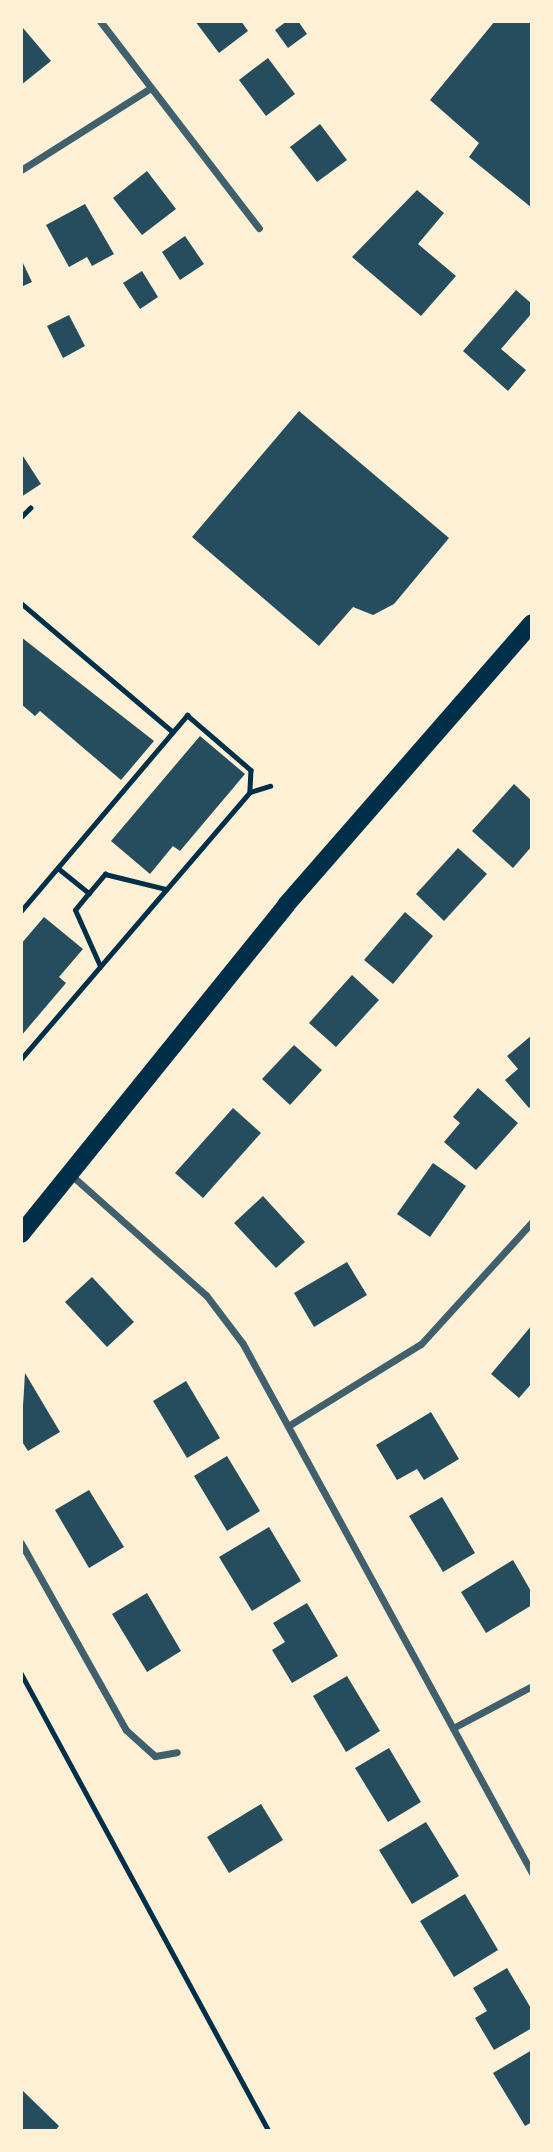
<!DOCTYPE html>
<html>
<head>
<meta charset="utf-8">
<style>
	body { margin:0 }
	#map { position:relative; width:553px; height:2152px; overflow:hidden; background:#fdf0d5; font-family:Mulish,sans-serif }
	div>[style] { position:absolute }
	.building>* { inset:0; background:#264d5e }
	.path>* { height:4.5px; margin:-2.25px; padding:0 2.25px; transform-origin:2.25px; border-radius:2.25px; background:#003049 }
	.minor>* { height:7px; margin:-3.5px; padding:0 3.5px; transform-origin:3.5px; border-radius:3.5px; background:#3f606c }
	.primary>* { height:18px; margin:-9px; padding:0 9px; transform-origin:9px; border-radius:9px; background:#003049 }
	span { translate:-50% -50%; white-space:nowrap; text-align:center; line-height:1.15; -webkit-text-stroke:5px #fdf0d5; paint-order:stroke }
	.frame { position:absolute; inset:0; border:23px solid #fdf0d5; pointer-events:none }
</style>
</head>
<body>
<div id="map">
	<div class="building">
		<div style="clip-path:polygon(195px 21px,241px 21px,248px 31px,219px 53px)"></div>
		<div style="clip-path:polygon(287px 21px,298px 21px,307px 34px,288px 48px,275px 30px)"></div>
		<div style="clip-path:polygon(495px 21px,532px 21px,532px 208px,469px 157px,479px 143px,430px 100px)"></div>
		<div style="clip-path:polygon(23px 28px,51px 61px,21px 85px,21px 30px)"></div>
		<div style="clip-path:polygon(268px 58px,295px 94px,266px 116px,239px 80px)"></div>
		<div style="clip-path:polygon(320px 124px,347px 160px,317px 182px,290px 147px)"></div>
		<div style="clip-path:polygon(147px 171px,176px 209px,142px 235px,113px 198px)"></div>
		<div style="clip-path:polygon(417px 190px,444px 213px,418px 244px,456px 276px,421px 316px,352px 257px)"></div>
		<div style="clip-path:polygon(85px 204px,114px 254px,92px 266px,87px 257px,69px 267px,46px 225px)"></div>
		<div style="clip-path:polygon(185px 236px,204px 264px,180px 280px,162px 252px)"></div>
		<div style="clip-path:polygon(21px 259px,32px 282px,21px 287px)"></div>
		<div style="clip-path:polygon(142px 271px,158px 297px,140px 309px,123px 283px)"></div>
		<div style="clip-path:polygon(516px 290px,532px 304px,532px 313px,501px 349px,526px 370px,508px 391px,463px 351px)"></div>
		<div style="clip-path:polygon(69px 315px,85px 346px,63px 358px,47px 326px)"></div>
		<div style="clip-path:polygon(299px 411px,449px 538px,394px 604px,373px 615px,353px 607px,319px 646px,192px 537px)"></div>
		<div style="clip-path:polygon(21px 453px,41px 484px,21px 497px)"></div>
		<div style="clip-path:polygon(21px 637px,154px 741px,121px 780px,40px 711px,35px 716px,21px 704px)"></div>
		<div style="clip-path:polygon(200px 736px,245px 774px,180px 851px,173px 846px,150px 874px,111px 841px)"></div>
		<div style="clip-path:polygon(514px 784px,532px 801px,532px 846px,513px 868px,472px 831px)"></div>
		<div style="clip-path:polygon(458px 848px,487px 874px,444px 921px,416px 894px)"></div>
		<div style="clip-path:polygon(405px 912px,433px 936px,393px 984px,364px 960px)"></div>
		<div style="clip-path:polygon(44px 917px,83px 949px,59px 977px,66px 983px,21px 1036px,21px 944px)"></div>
		<div style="clip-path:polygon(352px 975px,379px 1000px,336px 1047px,309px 1023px)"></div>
		<div style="clip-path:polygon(532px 1035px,532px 1105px,529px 1108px,505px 1080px,518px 1069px,507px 1056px)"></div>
		<div style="clip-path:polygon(294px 1045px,322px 1070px,290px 1105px,262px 1079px)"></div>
		<div style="clip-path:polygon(478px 1088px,518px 1123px,476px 1170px,444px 1142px,460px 1123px,453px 1117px)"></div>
		<div style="clip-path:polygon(233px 1108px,261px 1133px,203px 1198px,175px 1173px)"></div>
		<div style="clip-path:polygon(433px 1163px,466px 1186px,430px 1237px,397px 1214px)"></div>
		<div style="clip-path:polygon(263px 1196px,305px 1242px,276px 1268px,234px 1223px)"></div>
		<div style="clip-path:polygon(347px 1262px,367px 1295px,314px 1327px,294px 1293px)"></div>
		<div style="clip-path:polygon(92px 1277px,134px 1322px,107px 1347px,65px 1302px)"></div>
		<div style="clip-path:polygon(532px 1325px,532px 1383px,519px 1398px,491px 1374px)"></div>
		<div style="clip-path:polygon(25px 1373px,60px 1432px,28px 1451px,21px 1440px)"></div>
		<div style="clip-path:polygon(186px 1381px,220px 1438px,187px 1458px,153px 1401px)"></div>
		<div style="clip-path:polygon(431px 1412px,459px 1459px,424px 1480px,417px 1469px,397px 1480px,376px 1445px)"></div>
		<div style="clip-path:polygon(227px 1456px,260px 1511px,227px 1531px,194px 1476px)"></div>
		<div style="clip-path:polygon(89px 1490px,124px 1547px,89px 1568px,55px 1510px)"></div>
		<div style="clip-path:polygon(442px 1497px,475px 1553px,443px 1572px,409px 1516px)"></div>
		<div style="clip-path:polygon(269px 1527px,301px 1581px,252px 1611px,219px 1557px)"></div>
		<div style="clip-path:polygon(513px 1560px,532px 1593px,532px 1605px,486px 1633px,461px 1592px)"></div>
		<div style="clip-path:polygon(147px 1593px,181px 1651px,147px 1672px,112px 1614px)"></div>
		<div style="clip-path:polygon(307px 1603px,338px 1656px,292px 1683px,272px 1650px,285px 1642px,273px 1623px)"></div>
		<div style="clip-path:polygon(347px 1676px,380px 1731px,346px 1752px,313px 1696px)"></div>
		<div style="clip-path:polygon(389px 1748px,421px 1802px,388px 1822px,355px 1768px)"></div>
		<div style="clip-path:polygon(261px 1804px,283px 1840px,229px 1873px,207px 1837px)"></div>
		<div style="clip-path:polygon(426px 1822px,459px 1876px,412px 1904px,379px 1850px)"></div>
		<div style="clip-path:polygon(465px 1894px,498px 1950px,454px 1977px,420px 1921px)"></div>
		<div style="clip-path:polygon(507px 1968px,532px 2010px,532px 2028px,494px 2050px,475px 2018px,487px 2011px,473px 1988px)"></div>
		<div style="clip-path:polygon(532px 2050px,532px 2122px,525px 2126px,493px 2073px)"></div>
		<div style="clip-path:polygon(21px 2089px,59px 2126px,55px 2131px,21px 2131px)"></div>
	</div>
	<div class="path">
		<div style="left:21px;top:517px;width:13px;rotate:-45deg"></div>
		<div style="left:21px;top:603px;width:199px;rotate:40.3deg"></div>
		<div style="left:58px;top:868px;width:40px;rotate:39deg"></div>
		<div style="left:21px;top:911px;width:257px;rotate:-49.7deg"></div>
		<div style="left:187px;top:715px;width:84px;rotate:40.7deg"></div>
		<div style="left:251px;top:770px;width:22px;rotate:93deg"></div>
		<div style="left:100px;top:966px;width:61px;rotate:-114.1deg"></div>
		<div style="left:75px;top:910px;width:22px;rotate:-51deg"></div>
		<div style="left:89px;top:893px;width:25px;rotate:-50deg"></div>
		<div style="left:105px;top:874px;width:63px;rotate:13.8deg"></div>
		<div style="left:21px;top:1059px;width:352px;rotate:-49.4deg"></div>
		<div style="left:250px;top:792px;width:21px;rotate:-17deg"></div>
		<div style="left:21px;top:1673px;width:521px;rotate:61.57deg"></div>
	</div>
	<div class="minor">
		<div style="left:100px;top:21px;width:261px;rotate:52.5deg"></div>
		<div style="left:21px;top:170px;width:151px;rotate:-32.3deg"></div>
		<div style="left:70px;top:1174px;width:182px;rotate:41.7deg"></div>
		<div style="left:206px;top:1295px;width:61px;rotate:52.9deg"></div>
		<div style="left:243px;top:1344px;width:603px;rotate:61.35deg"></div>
		<div style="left:288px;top:1426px;width:156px;rotate:-31.7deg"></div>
		<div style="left:421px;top:1344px;width:165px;rotate:-47.7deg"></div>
		<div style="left:21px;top:1543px;width:214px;rotate:60.7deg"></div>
		<div style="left:126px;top:1730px;width:39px;rotate:42deg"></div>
		<div style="left:155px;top:1756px;width:22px;rotate:-10deg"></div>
		<div style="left:453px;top:1728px;width:89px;rotate:-28deg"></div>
	</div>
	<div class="primary">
		<div style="left:21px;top:1234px;width:422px;rotate:-51.1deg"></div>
		<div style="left:286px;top:905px;width:374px;rotate:-48.9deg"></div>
	</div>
	<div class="frame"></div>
</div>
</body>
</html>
